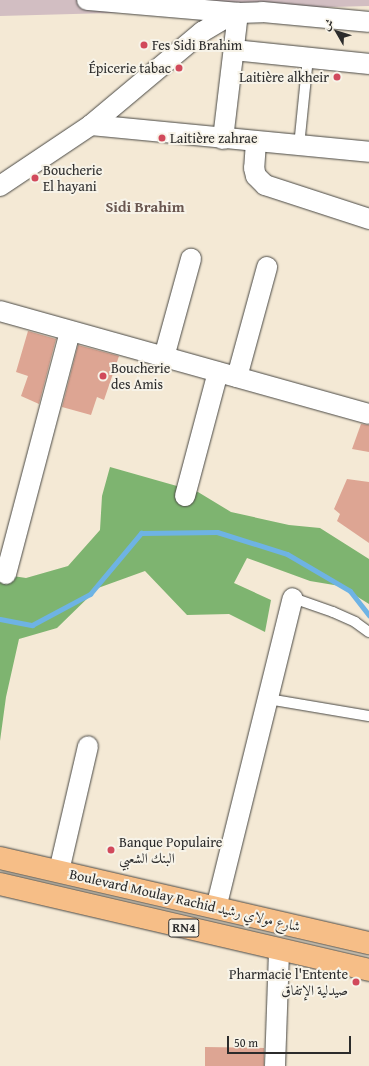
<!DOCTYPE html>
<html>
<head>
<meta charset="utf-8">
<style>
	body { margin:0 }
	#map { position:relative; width:369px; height:1066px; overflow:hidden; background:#f4e9d5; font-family:"Gentium Book Plus",Amiri,serif }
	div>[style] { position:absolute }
	.industrial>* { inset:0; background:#d2bec2 }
	.forest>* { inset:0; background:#7eb470 }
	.stream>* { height:5px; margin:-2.5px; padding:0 2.5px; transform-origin:2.5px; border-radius:2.5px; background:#6eb3e4 }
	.building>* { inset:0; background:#dda593 }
	.roads { filter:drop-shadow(0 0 1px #494844) drop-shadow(0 0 1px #494844) }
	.service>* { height:10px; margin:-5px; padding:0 5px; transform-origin:5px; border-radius:5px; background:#fff }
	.minor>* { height:20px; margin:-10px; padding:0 10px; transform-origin:10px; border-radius:10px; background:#fff }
	.primary>* { height:22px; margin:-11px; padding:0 11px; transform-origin:11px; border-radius:11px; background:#f6be87 }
	.dots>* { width:11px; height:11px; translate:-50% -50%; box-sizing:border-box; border:2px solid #f7f3e8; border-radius:50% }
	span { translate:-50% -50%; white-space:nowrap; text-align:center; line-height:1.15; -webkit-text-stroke:4px #f7f3e8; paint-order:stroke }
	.shield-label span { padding:1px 3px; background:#f7f3e8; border:1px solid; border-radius:3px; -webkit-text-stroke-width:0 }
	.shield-label { font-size:13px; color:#2b2b2b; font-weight:700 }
	.poi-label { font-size:14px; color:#2b2b2b }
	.left { translate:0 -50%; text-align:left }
	.right { translate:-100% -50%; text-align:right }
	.street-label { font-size:14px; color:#2b2b2b }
	.neighbourhood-label { font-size:15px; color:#69564f; font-weight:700 }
	.north { position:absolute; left:317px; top:12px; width:40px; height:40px; -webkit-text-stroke:3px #f7f3e8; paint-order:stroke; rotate:309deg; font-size:11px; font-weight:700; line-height:16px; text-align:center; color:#2b2b2b }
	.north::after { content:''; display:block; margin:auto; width:14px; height:18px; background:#2b2b2b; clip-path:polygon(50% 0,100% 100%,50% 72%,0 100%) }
	.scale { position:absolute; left:227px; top:1036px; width:124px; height:18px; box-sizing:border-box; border:2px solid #2b2b2b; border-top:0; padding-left:5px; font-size:12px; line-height:14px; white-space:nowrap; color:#2b2b2b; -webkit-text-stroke:3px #f7f3e8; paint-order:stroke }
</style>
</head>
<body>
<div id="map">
	<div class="industrial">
		<div style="clip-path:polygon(0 0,369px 0,369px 6px,0 16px)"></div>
	</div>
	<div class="forest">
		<div style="clip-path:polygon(110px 467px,198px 492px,231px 512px,289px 525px,320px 528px,369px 559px,369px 604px,340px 586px,310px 581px,247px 558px,234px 583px,271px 600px,265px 632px,229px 614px,187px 615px,145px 571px,98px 588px,57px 628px,19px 639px,6px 697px,0 741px,0 574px,26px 578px,68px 566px,100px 530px,102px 496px)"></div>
	</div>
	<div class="stream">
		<div style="left:0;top:619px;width:33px;rotate:11deg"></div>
		<div style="left:32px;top:625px;width:66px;rotate:-28.1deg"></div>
		<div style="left:90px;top:594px;width:80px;rotate:-50.1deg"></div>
		<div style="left:141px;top:533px;width:76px;rotate:-0.8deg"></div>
		<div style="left:217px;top:532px;width:73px;rotate:17.4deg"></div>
		<div style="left:287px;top:554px;width:73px;rotate:30.4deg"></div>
		<div style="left:350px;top:591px;width:31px;rotate:52deg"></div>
	</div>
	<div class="building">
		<div style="clip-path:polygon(28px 331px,56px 339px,39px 404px,21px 396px,28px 376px,16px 372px)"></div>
		<div style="clip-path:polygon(78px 345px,119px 356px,104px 400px,97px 397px,91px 415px,62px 407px)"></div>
		<div style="clip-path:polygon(361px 424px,369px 425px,369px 452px,352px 449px)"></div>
		<div style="clip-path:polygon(347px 479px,369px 482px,369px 543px,337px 521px,340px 514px,334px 509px)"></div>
		<div style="clip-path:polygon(205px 1047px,264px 1048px,264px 1066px,205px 1066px)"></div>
	</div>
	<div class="roads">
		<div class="service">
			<div style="left:299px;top:146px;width:89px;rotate:-84.2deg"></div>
			<div style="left:293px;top:598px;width:42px;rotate:19.3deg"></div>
			<div style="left:333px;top:612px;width:24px;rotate:24deg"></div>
			<div style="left:355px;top:622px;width:17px;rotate:36deg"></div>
			<div style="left:268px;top:699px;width:102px;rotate:9.6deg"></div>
		</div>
		<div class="minor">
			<div style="left:87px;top:0;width:152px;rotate:4.9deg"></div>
			<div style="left:238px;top:13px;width:127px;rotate:96.8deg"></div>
			<div style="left:234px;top:50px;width:136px;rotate:5.9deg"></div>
			<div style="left:91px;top:125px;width:279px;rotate:5.5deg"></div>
			<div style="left:256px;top:142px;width:26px;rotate:94deg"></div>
			<div style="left:254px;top:168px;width:8px;rotate:76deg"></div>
			<div style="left:256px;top:176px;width:13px;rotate:45deg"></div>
			<div style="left:265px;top:185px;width:109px;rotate:18.1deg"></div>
			<div style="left:0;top:186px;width:110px;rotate:-33.8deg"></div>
			<div style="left:91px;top:125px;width:145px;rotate:-40deg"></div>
			<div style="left:202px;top:32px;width:29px;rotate:-31deg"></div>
			<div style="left:227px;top:17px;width:12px;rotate:-20deg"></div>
			<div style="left:238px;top:13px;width:24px;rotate:-2deg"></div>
			<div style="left:262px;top:12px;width:107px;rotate:5.3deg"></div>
			<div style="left:0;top:311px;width:383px;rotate:15.6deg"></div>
			<div style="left:164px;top:357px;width:102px;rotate:-74.6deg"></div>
			<div style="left:237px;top:377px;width:114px;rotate:-74.7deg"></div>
			<div style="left:185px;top:496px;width:128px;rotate:-75.1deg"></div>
			<div style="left:6px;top:574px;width:251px;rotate:-75.2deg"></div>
			<div style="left:59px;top:871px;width:128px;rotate:-76.9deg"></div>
			<div style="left:216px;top:908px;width:319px;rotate:-76.1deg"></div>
			<div style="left:275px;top:1066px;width:116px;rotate:-88deg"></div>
		</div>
		<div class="primary">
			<div style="left:0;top:858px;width:379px;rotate:13deg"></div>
			<div style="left:0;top:884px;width:379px;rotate:13.1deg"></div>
		</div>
	</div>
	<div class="dots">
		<div style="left:144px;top:45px;background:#d1495b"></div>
		<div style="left:179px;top:68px;background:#d1495b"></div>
		<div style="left:337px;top:77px;background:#d1495b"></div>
		<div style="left:162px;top:138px;background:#d1495b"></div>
		<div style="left:35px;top:178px;background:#d1495b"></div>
		<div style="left:103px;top:376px;background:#d1495b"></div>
		<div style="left:111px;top:850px;background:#d1495b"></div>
		<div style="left:356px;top:982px;background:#d1495b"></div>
	</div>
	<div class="shield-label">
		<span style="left:184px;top:928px">RN4</span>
	</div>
	<div class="poi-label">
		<span class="left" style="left:152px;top:45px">Fes Sidi Brahim</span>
		<span class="right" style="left:171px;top:68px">Épicerie tabac</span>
		<span class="right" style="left:329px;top:77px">Laitière alkheir</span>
		<span class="left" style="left:170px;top:138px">Laitière zahrae</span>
		<span class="left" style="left:43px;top:178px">Boucherie<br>El hayani</span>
		<span class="left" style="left:111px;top:376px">Boucherie<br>des Amis</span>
		<span class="left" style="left:119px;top:850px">Banque Populaire<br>البنك الشعبي</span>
		<span class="right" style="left:348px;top:982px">Pharmacie l'Entente<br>صيدلية الإتفاق</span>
	</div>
	<div class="street-label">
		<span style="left:185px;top:900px;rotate:13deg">Boulevard Moulay Rachid شارع مولاي رشيد</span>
	</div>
	<div class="neighbourhood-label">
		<span style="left:145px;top:207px">Sidi Brahim</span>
	</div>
	<div class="north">ش</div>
	<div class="scale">50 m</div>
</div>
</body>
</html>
